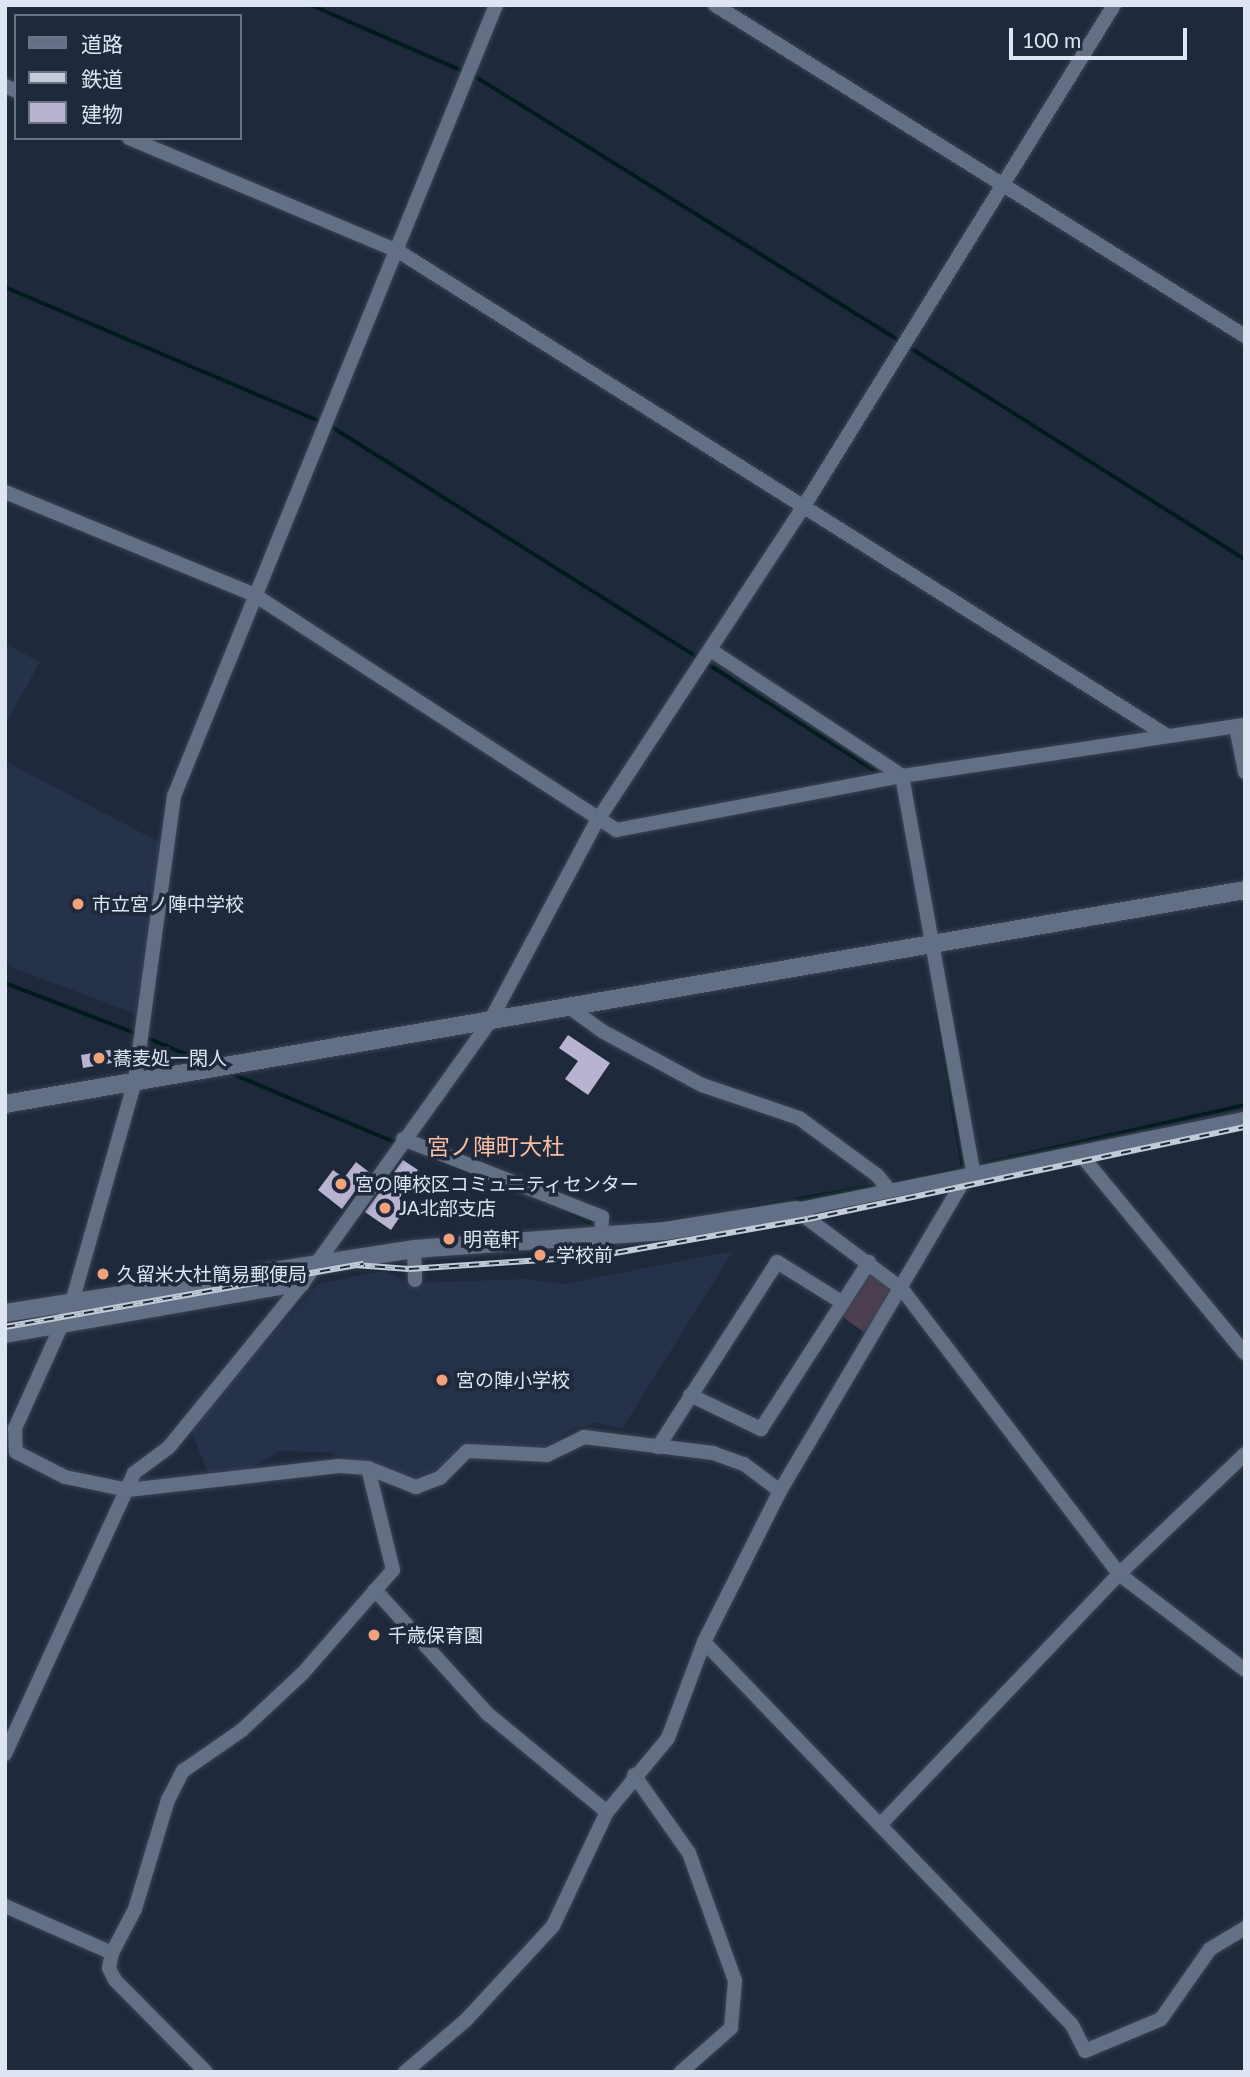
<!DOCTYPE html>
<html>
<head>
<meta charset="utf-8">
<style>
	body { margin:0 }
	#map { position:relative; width:1250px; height:2077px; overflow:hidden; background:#1f293c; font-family:Lato,"Noto Sans JP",sans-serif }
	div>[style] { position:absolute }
	.built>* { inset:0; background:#25324a }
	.green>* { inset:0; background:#4c3f4f }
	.stream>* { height:3.5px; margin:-1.75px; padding:0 1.75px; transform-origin:1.75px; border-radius:1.75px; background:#011b1d }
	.building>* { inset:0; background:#b7b3d0 }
	.roads { filter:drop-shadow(0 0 2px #3c4454) drop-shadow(0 0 2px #3c4454) }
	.street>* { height:14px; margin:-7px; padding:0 7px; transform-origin:7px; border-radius:7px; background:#636f85 }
	.secondary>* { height:18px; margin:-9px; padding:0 9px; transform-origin:9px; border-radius:9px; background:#636f85 }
	.rail>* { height:6px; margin-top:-3px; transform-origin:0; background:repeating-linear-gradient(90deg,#1f293c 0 10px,#c3cbd8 0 20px); box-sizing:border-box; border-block:2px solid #c3cbd8 }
	.dots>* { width:19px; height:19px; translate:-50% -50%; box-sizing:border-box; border:4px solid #1f293c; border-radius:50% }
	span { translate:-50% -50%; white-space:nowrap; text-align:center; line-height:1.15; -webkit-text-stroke:7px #1f293c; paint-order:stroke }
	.poi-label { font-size:19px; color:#dee5f2 }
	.left { translate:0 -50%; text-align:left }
	.quarter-label { font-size:23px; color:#f8bc9f }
	.frame { position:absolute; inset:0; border:7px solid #dee5f2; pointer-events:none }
	.legend { position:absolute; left:14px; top:14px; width:228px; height:126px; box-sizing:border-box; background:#1f293c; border:2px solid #6b7485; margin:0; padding:9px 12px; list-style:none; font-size:21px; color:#dee5f2 }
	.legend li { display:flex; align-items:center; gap:14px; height:35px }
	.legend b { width:35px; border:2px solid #6b7485 }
	.scale { position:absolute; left:1009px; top:28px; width:178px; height:32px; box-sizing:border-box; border:4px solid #dee5f2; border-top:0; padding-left:9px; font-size:21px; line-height:24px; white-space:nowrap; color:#dee5f2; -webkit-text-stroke:5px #1f293c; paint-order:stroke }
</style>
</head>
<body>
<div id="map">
	<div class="built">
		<div style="clip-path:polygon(5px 644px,40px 662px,5px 725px)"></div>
		<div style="clip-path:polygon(5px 761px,161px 843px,136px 1014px,5px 965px)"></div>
		<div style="clip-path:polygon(733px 1251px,622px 1429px,596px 1423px,570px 1430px,547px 1447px,463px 1443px,448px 1464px,416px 1482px,328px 1452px,280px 1451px,239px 1474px,208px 1473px,190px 1427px,318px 1284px,383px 1271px,411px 1283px,526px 1279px,564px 1284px)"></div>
	</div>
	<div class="green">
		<div style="clip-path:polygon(868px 1272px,893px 1292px,865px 1333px,840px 1315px)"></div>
	</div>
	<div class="stream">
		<div style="left:311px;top:5px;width:168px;rotate:23.5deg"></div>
		<div style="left:473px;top:75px;width:503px;rotate:31.92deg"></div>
		<div style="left:5px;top:287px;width:345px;rotate:23.1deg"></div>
		<div style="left:906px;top:345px;width:401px;rotate:32.3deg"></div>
		<div style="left:329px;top:425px;width:437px;rotate:32.2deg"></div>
		<div style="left:705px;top:662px;width:210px;rotate:32.6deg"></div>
		<div style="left:5px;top:983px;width:142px;rotate:21deg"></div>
		<div style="left:145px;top:1037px;width:65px;rotate:22.6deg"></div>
		<div style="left:228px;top:1072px;width:186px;rotate:22.8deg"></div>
		<div style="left:432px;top:1158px;width:76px;rotate:21.5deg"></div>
		<div style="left:977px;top:1165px;width:275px;rotate:-12.6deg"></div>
		<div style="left:890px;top:1183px;width:75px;rotate:-11.6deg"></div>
		<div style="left:963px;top:1168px;width:158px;rotate:-99.5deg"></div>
		<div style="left:745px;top:1209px;width:136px;rotate:-10.2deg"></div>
		<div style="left:565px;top:1210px;width:34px;rotate:26deg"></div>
		<div style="left:648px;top:1224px;width:38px;rotate:-7deg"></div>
	</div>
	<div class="building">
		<div style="clip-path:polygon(568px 1035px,610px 1063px,588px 1095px,565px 1079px,578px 1061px,559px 1048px)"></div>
		<div style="clip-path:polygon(115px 1049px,117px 1062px,83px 1068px,81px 1055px)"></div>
		<div style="clip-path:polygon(403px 1160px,418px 1170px,399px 1199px,408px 1205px,391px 1230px,365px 1212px)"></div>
		<div style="clip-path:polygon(356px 1162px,369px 1172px,342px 1209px,318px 1190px,333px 1170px,344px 1178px)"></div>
	</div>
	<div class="roads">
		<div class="street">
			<div style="left:496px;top:5px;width:854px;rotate:112.15deg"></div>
			<div style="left:174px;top:796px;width:288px;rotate:97.8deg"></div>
			<div style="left:135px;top:1081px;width:230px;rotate:105.9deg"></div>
			<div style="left:72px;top:1302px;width:138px;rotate:114.3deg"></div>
			<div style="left:15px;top:1428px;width:24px;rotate:88deg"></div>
			<div style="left:16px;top:1452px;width:55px;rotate:27deg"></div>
			<div style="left:65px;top:1477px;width:64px;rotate:11.7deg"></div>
			<div style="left:128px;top:1490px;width:212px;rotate:-6.5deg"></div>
			<div style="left:339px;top:1466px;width:29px;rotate:4deg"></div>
			<div style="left:368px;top:1468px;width:52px;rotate:21.6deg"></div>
			<div style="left:416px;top:1487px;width:26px;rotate:-21deg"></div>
			<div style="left:440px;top:1478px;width:38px;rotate:-45deg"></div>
			<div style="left:467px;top:1451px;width:80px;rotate:2.9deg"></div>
			<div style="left:547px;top:1455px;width:41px;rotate:-25.9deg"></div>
			<div style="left:584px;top:1437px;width:130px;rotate:7.1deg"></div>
			<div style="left:713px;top:1453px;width:33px;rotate:20deg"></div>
			<div style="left:744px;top:1464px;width:45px;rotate:36.9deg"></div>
			<div style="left:715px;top:5px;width:625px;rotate:31.99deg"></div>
			<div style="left:5px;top:86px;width:12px;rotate:24deg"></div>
			<div style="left:129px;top:138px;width:292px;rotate:22.8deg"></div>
			<div style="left:398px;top:251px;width:908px;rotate:32.22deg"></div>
			<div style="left:5px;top:492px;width:268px;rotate:22.4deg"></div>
			<div style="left:253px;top:594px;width:433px;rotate:33deg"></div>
			<div style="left:616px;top:830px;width:291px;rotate:-10.7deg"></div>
			<div style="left:902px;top:776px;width:347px;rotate:-8.5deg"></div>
			<div style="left:712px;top:651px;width:227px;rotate:33.3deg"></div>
			<div style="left:902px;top:776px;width:405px;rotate:79.8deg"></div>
			<div style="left:1236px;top:727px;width:46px;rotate:78.7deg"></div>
			<div style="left:569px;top:1007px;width:41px;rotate:36deg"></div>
			<div style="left:602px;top:1031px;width:114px;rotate:28.4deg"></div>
			<div style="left:702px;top:1085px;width:102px;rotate:18.8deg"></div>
			<div style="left:799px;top:1118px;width:97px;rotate:36.2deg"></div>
			<div style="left:877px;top:1175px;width:19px;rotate:51deg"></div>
			<div style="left:403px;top:1139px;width:214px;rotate:21.4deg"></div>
			<div style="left:602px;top:1217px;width:19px;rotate:93deg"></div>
			<div style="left:1081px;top:1155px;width:257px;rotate:50.4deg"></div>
			<div style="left:796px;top:1210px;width:132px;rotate:36.7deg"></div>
			<div style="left:902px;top:1289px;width:358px;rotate:52.7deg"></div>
			<div style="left:1119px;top:1574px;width:158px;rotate:37.3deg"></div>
			<div style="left:796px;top:1210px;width:458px;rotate:-11.5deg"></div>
			<div style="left:414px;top:1249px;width:31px;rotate:88deg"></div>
			<div style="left:5px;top:1336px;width:302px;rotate:-9.9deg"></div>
			<div style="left:690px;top:1395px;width:79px;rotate:25.6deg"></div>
			<div style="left:761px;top:1429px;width:199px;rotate:-57.1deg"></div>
			<div style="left:658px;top:1447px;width:220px;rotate:-57.2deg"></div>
			<div style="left:777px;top:1262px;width:74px;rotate:31.8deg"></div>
			<div style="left:375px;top:1590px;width:168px;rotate:47.7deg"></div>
			<div style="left:488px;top:1714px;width:154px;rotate:39.5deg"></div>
			<div style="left:704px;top:1642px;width:531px;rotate:46.14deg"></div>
			<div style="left:1072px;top:2025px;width:29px;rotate:63deg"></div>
			<div style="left:1085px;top:2051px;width:82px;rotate:-22.8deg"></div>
			<div style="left:1161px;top:2019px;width:85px;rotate:-55deg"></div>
			<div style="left:1210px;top:1949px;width:41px;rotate:-31deg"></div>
			<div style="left:5px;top:1754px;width:309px;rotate:-65.3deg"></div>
			<div style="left:134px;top:1473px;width:44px;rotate:-36.6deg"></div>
			<div style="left:169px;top:1447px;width:210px;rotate:-50.8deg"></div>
			<div style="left:302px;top:1284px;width:323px;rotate:-54.4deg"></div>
			<div style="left:490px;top:1021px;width:227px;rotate:-61.9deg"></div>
			<div style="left:597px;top:821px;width:377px;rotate:-56.7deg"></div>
			<div style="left:804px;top:506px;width:589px;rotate:-58.25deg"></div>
			<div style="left:634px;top:1775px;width:95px;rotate:54.8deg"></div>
			<div style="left:689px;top:1853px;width:136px;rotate:70.2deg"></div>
			<div style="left:735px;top:1981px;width:47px;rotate:94.9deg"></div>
			<div style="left:731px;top:2028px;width:67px;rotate:138.7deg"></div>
			<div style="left:880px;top:1825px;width:347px;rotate:-46.4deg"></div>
			<div style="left:1119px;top:1574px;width:174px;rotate:-43.6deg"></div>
			<div style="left:5px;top:1906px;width:117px;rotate:23.7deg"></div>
			<div style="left:206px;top:2072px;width:129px;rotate:-134.7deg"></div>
			<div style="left:115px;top:1980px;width:13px;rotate:-117deg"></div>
			<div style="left:109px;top:1968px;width:15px;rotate:-79deg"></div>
			<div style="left:112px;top:1953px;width:50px;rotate:-62.4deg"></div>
			<div style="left:135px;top:1909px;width:114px;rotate:-73.2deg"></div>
			<div style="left:168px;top:1800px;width:33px;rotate:-63deg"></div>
			<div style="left:183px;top:1771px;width:72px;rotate:-34.8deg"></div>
			<div style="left:242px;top:1730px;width:83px;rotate:-43.1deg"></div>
			<div style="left:303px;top:1673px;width:137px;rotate:-48.9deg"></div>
			<div style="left:393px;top:1570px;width:105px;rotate:-103.8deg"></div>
			<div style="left:405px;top:2072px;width:80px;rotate:-40.4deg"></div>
			<div style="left:466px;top:2020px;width:128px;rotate:-47.2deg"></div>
			<div style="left:553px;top:1926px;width:126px;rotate:-64.7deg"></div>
			<div style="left:607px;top:1812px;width:96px;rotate:-50.5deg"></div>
			<div style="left:668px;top:1738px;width:103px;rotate:-69.4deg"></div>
			<div style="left:704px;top:1642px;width:169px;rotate:-63.3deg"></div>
			<div style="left:780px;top:1491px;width:366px;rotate:-59.4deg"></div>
		</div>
		<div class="secondary">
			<div style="left:5px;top:1104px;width:1258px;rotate:-9.79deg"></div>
			<div style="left:5px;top:1313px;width:414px;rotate:-8.9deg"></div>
			<div style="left:414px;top:1249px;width:252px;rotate:-4.1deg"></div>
			<div style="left:665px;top:1231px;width:133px;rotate:-9.1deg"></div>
		</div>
	</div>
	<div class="rail">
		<div style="left:355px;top:1265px;width:54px;rotate:4.2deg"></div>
		<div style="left:409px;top:1269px;width:189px;rotate:-3.9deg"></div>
		<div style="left:598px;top:1256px;width:213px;rotate:-10deg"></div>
		<div style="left:808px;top:1219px;width:447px;rotate:-11.9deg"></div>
		<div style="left:5px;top:1327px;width:364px;rotate:-10deg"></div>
	</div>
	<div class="dots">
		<div style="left:78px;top:904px;background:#f1a27b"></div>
		<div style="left:99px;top:1058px;background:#f1a27b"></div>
		<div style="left:341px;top:1184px;background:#f1a27b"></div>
		<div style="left:385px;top:1208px;background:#f1a27b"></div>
		<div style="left:449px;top:1239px;background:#f1a27b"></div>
		<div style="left:540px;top:1255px;background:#f1a27b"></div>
		<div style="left:103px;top:1274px;background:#f1a27b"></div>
		<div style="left:442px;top:1380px;background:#f1a27b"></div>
		<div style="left:374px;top:1635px;background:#f1a27b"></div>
	</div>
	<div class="poi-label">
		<span class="left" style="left:92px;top:904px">市立宮ノ陣中学校</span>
		<span class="left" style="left:113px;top:1058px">蕎麦処一閑人</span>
		<span class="left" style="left:355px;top:1184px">宮の陣校区コミュニティセンター</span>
		<span class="left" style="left:399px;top:1208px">JA北部支店</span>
		<span class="left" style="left:463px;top:1239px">明竜軒</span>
		<span class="left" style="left:556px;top:1255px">学校前</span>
		<span class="left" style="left:117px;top:1274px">久留米大杜簡易郵便局</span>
		<span class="left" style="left:456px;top:1380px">宮の陣小学校</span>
		<span class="left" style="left:388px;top:1635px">千歳保育園</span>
	</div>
	<div class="quarter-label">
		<span style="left:496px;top:1146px">宮ノ陣町大杜</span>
	</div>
	<div class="frame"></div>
	<ul class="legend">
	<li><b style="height:9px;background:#636f85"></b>道路</li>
	<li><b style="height:9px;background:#c3cbd8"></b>鉄道</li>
	<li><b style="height:19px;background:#b7b3d0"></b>建物</li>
	</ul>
	<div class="scale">100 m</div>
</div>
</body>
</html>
